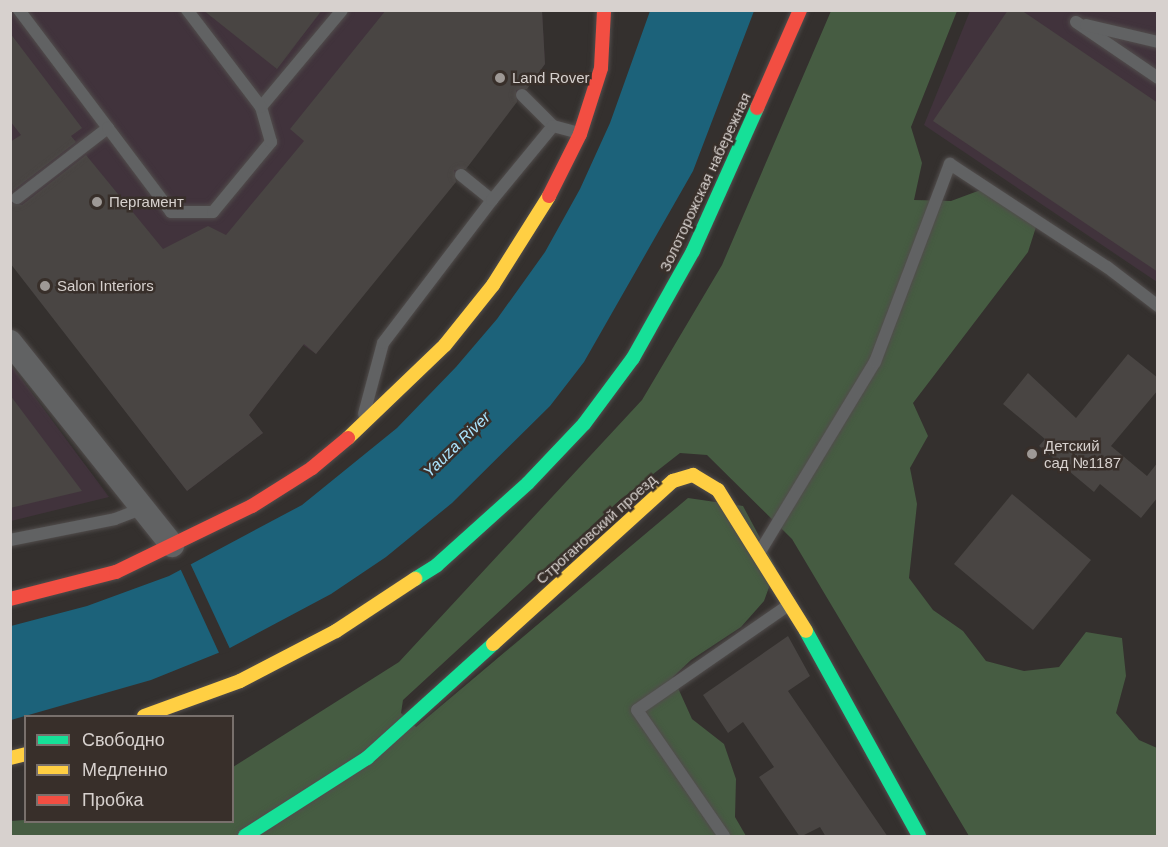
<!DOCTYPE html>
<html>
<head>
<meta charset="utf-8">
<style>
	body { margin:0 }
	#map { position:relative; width:1168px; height:847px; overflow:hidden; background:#34302e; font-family:Helvetica,sans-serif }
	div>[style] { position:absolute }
	.commercial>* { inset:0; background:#41333c }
	.green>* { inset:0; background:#465c42 }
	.water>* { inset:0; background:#1c627a }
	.pier>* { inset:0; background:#34302e }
	.building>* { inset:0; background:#494543 }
	.roads { filter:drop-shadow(0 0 2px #514d4c) drop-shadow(0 0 2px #514d4c) }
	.lane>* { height:12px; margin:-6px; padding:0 6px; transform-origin:6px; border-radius:6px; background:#616263 }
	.street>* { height:24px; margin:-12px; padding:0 12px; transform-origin:12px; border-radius:12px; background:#616263 }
	.fast>* { height:14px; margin:-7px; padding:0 7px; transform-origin:7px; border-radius:7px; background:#16e098 }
	.slow>* { height:14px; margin:-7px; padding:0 7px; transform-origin:7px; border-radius:7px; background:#ffcf43 }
	.jam>* { height:14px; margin:-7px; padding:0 7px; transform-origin:7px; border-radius:7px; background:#f24e42 }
	.dots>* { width:16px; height:16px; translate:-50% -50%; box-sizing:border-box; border:3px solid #382f2a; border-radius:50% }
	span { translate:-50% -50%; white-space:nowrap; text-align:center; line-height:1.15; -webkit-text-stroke:5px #382f2a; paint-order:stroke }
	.poi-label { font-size:15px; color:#d7d1ce }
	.left { translate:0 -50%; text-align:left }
	.street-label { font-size:15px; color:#d7d1ce }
	.water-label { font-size:16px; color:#abe4fd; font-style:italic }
	.frame { position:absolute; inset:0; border:12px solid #d7d1ce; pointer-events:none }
	.legend { position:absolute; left:24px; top:715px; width:210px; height:108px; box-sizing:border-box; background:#382f2a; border:2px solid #78706c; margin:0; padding:8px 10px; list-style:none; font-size:18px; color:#d7d1ce }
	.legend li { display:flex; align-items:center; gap:12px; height:30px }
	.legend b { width:30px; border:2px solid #78706c }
</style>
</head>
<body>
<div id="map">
	<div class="commercial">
		<div style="clip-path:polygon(11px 11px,542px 11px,545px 64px,316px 354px,303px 345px,249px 415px,263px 433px,187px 491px,11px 263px)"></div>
		<div style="clip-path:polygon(970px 11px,1157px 11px,1157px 282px,924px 125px)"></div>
		<div style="clip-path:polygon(11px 365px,109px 497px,11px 521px)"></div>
	</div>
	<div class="green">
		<div style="clip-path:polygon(831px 11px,957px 11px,911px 127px,922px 163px,914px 200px,951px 201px,986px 188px,1036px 227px,1028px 252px,913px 403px,928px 436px,910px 468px,917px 504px,909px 578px,933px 610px,963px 631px,986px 661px,1024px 671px,1059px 667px,1086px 632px,1122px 638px,1126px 676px,1116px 713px,1139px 740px,1157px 748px,1157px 836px,969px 836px,792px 539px,707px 455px,680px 453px,620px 500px,403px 700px,401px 713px,416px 727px,688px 498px,743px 506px,776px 568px,764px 601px,741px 627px,691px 660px,673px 677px,692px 719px,724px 744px,736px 779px,735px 817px,746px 836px,11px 836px,11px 821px,25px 820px,232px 822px,233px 767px,399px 662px,642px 400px,722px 265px)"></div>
	</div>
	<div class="water">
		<div style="clip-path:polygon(650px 11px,754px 11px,693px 171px,584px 362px,550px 406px,452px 503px,386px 557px,331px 594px,228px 649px,151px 680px,11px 720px,11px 626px,87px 606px,169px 576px,302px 505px,397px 428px,456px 367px,497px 319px,545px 252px,580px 189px,610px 123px)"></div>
	</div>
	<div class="pier">
		<div style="clip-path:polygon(190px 563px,231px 651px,220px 655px,180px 568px)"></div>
	</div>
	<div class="building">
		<div style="clip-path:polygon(203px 10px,322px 10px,277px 69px)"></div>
		<div style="clip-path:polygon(386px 10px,542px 10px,545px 64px,527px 89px,516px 90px,517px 102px,466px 169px,454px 170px,456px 182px,316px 354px,304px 344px,249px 415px,263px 433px,187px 491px,10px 263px,10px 203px,22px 205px,86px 155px,163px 249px,208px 226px,226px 235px,304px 141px,290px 129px)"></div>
		<div style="clip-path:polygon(1008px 10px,1021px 10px,1158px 103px,1158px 272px,933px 121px)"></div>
		<div style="clip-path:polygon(10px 33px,82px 128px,71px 136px,76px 142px,10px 193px,10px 142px,21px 135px,10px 121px)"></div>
		<div style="clip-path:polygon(1128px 354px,1158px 378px,1158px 390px,1111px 446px,1147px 476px,1158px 462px,1158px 497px,1141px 518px,1100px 484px,1094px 492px,1039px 446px,1045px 439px,1003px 404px,1028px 373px,1076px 418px)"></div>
		<div style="clip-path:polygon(10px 395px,82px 491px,10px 508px)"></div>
		<div style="clip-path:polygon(1012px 494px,1091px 560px,1033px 630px,954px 564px)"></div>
		<div style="clip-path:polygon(788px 636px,810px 676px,788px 691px,888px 837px,826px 837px,820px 827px,800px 837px,759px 777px,774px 767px,743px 722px,728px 733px,703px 695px)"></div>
	</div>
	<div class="roads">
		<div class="lane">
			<div style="left:19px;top:10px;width:148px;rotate:53deg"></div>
			<div style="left:1076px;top:22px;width:99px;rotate:34.3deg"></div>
			<div style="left:1086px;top:25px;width:74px;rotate:13.3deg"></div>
			<div style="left:522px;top:95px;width:44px;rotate:45deg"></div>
			<div style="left:261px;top:107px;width:126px;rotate:-50.1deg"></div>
			<div style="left:461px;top:175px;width:40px;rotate:39deg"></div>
			<div style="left:17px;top:198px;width:115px;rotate:-37.6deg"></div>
			<div style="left:108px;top:128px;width:105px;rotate:53.1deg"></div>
			<div style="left:171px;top:212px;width:42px"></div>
			<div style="left:213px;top:212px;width:91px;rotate:-50.4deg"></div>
			<div style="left:271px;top:142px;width:36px;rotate:-106deg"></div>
			<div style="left:261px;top:107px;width:122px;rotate:-127.3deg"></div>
			<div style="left:364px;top:414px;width:73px;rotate:-75deg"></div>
			<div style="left:383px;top:343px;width:180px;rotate:-52.7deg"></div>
			<div style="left:492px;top:200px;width:96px;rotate:-50.5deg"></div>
			<div style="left:553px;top:126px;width:27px;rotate:15deg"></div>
			<div style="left:10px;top:540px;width:107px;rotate:-11.3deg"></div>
			<div style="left:115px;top:519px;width:31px;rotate:-21deg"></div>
			<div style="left:761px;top:550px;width:220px;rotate:-58.8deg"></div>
			<div style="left:875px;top:362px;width:212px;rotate:-69.3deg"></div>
			<div style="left:950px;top:164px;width:188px;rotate:33.3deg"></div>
			<div style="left:1107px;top:267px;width:64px;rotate:37.4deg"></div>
			<div style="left:724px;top:836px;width:153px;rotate:-124.6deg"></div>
			<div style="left:637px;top:710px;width:186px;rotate:-34.7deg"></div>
		</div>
		<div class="street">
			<div style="left:10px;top:342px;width:260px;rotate:51.4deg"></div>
		</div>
		<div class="fast">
			<div style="left:415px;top:579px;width:26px;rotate:-32deg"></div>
			<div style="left:437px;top:565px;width:122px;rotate:-42deg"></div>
			<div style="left:528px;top:483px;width:81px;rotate:-46.5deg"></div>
			<div style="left:584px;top:424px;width:82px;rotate:-53.4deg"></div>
			<div style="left:633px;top:358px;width:123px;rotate:-60.7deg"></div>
			<div style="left:693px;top:251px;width:157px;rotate:-65.9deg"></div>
			<div style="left:806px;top:631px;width:234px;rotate:61.1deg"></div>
			<div style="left:245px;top:836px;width:145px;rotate:-32.6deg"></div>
			<div style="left:367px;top:758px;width:170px;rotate:-42.1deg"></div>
		</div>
		<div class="slow">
			<div style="left:348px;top:438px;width:134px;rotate:-43.8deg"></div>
			<div style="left:445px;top:345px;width:77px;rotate:-51.3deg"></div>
			<div style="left:493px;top:285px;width:105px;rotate:-57.8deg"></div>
			<div style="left:493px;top:644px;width:243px;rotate:-42.2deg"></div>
			<div style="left:673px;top:481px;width:21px;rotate:-17deg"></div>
			<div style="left:693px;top:475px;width:29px;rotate:31deg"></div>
			<div style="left:718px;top:490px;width:166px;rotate:58deg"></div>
			<div style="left:144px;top:716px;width:102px;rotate:-20deg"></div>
			<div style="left:240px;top:681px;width:108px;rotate:-27.5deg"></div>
			<div style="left:336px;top:631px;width:95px;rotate:-33.4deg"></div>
			<div style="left:10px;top:758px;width:16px;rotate:-14deg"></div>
		</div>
		<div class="jam">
			<div style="left:757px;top:108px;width:107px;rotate:-66.3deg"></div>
			<div style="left:549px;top:196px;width:69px;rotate:-63.4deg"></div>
			<div style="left:580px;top:134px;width:69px;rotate:-72.3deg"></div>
			<div style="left:601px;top:68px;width:58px;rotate:-87deg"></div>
			<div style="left:10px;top:599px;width:109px;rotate:-14.3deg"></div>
			<div style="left:116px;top:572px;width:151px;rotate:-25.9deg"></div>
			<div style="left:252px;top:506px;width:71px;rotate:-32.3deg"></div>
			<div style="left:312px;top:468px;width:47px;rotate:-39.8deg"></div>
		</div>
	</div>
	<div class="dots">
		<div style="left:500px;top:78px;background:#9e9996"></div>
		<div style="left:97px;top:202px;background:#9e9996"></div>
		<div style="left:45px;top:286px;background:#9e9996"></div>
		<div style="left:1032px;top:454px;background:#9e9996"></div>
	</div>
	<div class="poi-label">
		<span class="left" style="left:512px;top:78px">Land Rover</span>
		<span class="left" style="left:109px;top:202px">Пергамент</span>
		<span class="left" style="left:57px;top:286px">Salon Interiors</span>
		<span class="left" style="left:1044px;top:454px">Детский<br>сад №1187</span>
	</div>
	<div class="street-label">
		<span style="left:705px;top:182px;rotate:-65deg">Золоторожская набережная</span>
		<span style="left:596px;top:529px;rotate:-42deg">Строгановский проезд</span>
	</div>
	<div class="water-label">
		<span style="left:457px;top:445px;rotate:-44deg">Yauza River</span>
	</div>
	<div class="frame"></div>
	<ul class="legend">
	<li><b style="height:8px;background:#16e098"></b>Свободно</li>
	<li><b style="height:8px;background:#ffcf43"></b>Медленно</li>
	<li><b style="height:8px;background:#f24e42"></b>Пробка</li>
	</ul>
</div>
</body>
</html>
